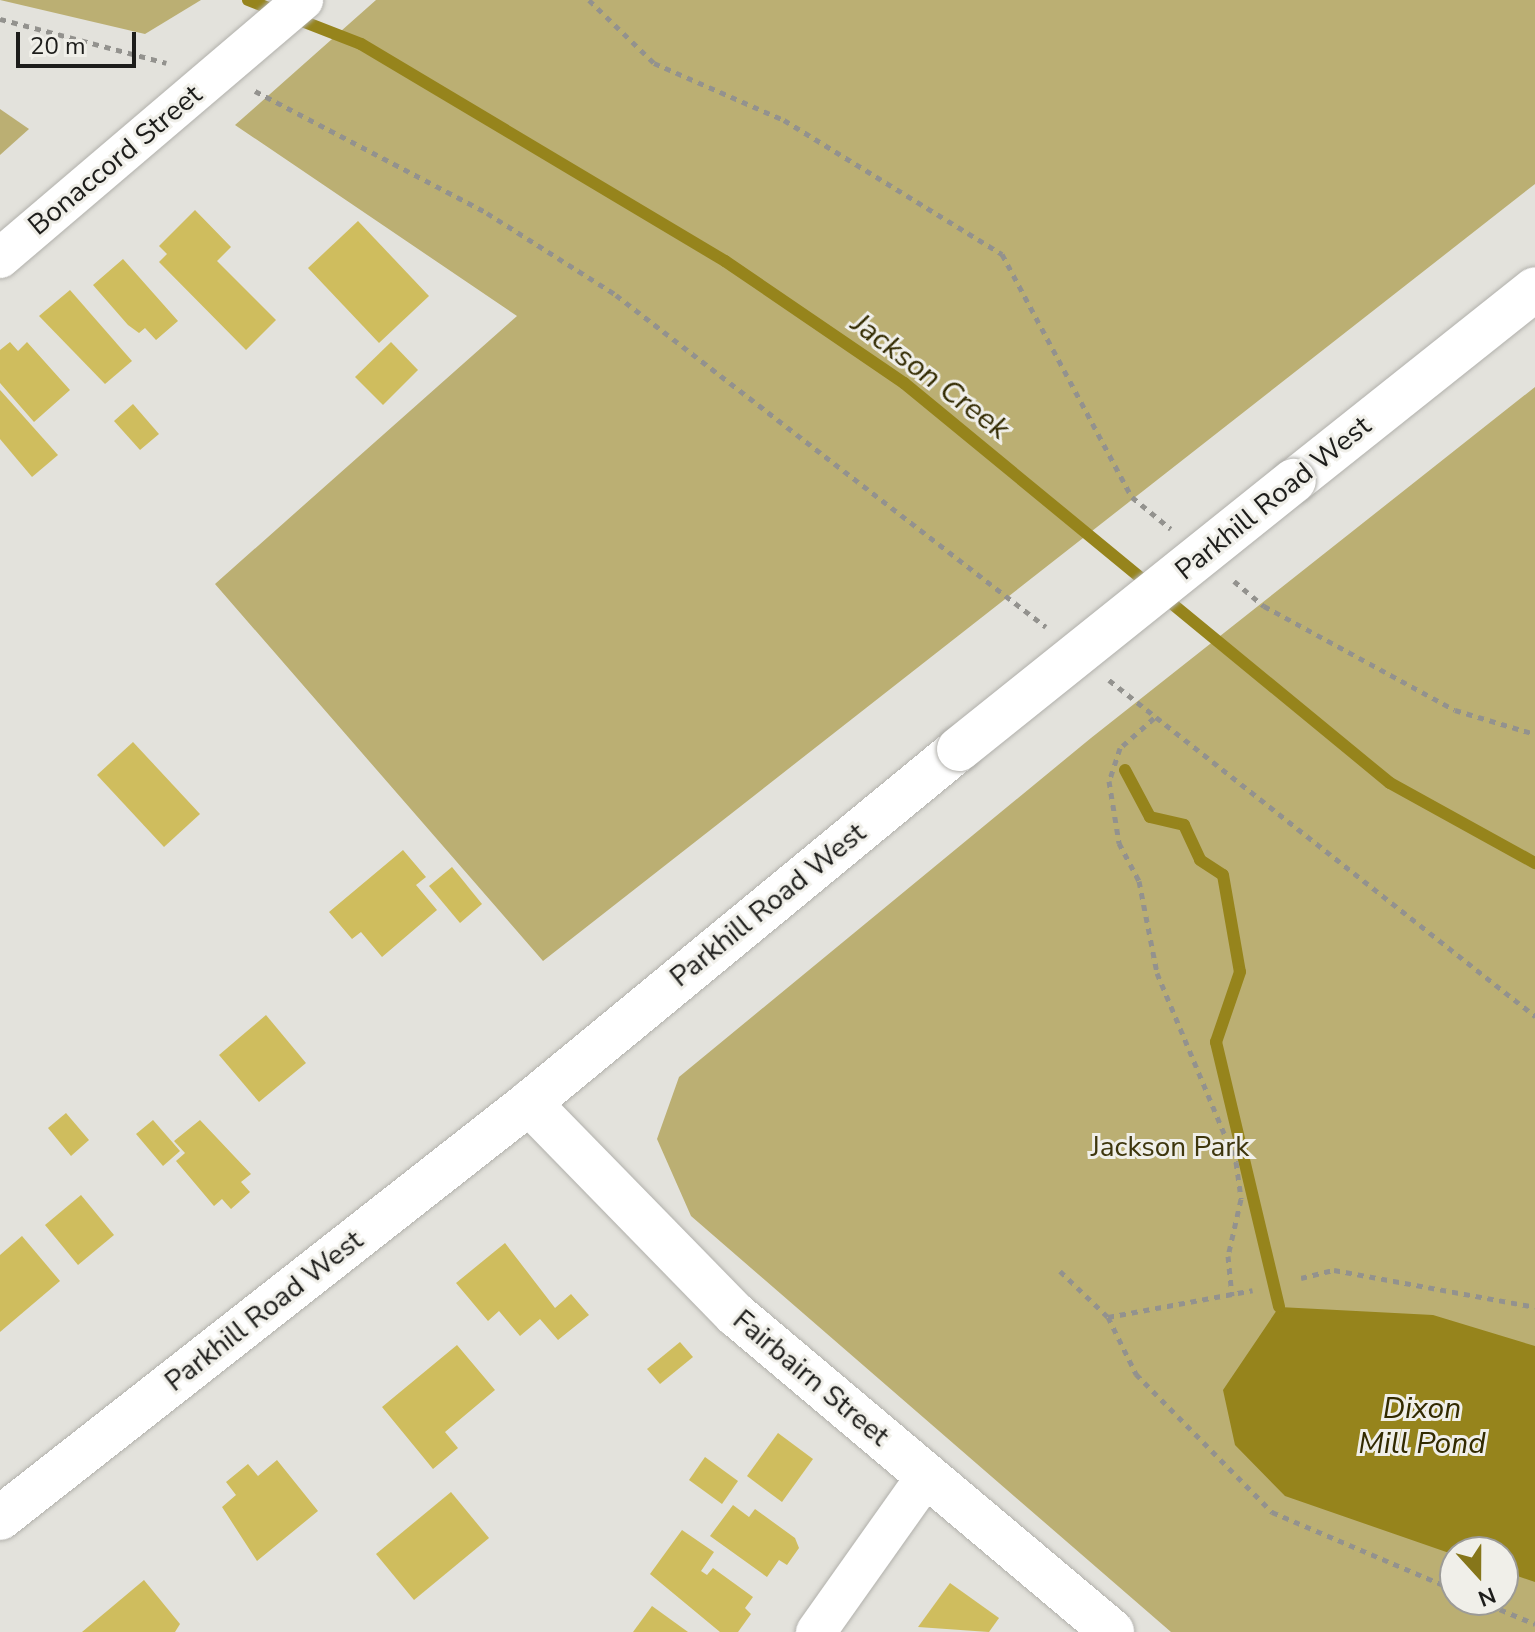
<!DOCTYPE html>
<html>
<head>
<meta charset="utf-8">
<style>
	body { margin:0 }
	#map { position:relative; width:1535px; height:1632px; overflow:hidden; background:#e3e2dc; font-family:"Nunito Sans",sans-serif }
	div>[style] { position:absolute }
	.green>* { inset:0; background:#bbaf73 }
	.water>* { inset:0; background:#96841c }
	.stream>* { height:12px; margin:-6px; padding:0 6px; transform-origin:6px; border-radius:6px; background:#96841c }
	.building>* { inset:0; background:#cfbd5e }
	.path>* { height:5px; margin-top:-2.5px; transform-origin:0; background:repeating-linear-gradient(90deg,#93928e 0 6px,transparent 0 12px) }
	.roads { filter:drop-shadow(0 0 2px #b1b0ab) drop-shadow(0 0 2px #b1b0ab) }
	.street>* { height:40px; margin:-20px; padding:0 20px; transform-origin:20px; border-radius:20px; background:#fff }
	.secondary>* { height:44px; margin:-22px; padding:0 22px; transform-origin:22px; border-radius:22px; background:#fff }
	.bridges { filter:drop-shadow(0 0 2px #b1b0ab) drop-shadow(0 0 2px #b1b0ab) }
	.secondary-bridge>* { height:44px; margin:-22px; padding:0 22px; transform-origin:22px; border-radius:22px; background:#fff }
	span { translate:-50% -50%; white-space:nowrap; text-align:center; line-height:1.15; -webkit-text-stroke:6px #f0efe9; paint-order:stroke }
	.street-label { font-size:28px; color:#1d1d1b }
	.park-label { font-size:28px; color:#3e360d }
	.water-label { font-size:30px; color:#322a00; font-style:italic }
	.north { position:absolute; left:1439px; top:1536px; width:80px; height:80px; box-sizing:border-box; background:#f0efe9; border:2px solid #9c9b97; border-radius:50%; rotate:159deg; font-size:22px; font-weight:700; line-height:32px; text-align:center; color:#1d1d1b }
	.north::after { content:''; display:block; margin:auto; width:28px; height:36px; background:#86761a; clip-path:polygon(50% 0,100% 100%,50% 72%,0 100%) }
	.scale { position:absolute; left:16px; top:32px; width:120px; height:36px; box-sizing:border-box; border:4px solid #1d1d1b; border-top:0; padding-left:10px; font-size:24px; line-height:28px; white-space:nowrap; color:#1d1d1b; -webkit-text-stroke:6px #f0efe9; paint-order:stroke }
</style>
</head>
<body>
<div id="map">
	<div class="green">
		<div style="clip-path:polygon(0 0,201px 0,145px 34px)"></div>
		<div style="clip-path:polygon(376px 0,1535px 0,1535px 184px,543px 961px,215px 584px,517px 316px,235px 125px)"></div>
		<div style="clip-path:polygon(0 109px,29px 129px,0 155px)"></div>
		<div style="clip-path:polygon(evenodd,1535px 387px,1535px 1632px,1171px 1632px,691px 1216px,657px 1139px,679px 1077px,1091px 738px,1535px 387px,1455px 1552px,1503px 1552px,1503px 1600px,1455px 1600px,1455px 1552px)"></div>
	</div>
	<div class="water">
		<div style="clip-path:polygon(1279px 1307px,1433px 1315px,1535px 1346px,1535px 1582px,1503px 1571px,1503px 1552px,1455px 1555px,1285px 1496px,1235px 1445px,1223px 1390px)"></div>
	</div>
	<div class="stream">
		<div style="left:248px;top:0;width:121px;rotate:21.3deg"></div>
		<div style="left:361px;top:44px;width:424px;rotate:30.8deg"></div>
		<div style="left:725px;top:261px;width:217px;rotate:34.3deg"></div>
		<div style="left:904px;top:383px;width:629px;rotate:39.46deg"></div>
		<div style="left:1390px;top:783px;width:166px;rotate:28.9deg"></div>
		<div style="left:1125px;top:770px;width:53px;rotate:62deg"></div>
		<div style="left:1150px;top:817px;width:35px;rotate:13deg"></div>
		<div style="left:1184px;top:825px;width:38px;rotate:65deg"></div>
		<div style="left:1200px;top:860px;width:27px;rotate:33deg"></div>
		<div style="left:1223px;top:875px;width:98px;rotate:80.1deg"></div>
		<div style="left:1240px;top:972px;width:74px;rotate:108.9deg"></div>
		<div style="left:1216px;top:1042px;width:272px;rotate:76.6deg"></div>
	</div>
	<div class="building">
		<div style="clip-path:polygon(195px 210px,231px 247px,217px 261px,276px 320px,246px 350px,159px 262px,167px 254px,159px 246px)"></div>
		<div style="clip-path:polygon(358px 221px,429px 296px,379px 343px,308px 268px)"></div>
		<div style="clip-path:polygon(123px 259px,178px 321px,156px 340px,145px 328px,139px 333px,128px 325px,93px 285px)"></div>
		<div style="clip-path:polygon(70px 290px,132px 361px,105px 384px,39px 316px)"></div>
		<div style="clip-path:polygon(10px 342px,18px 351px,27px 342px,70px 390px,34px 422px,0 383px,0 350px)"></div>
		<div style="clip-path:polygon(391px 342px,418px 370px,383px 405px,355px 377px)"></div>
		<div style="clip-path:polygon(0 390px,58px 455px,32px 477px,0 439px)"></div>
		<div style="clip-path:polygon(133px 404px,159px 434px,140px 450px,114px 421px)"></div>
		<div style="clip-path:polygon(133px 742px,200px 814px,164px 847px,97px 775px)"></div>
		<div style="clip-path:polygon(403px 850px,426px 877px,416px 885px,437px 910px,382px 957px,361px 932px,352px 939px,329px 912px)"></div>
		<div style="clip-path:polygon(452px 867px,482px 904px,460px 923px,429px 886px)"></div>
		<div style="clip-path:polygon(266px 1015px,306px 1063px,259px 1102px,219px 1055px)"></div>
		<div style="clip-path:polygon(66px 1113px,89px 1140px,71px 1156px,48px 1128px)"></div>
		<div style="clip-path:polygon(153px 1120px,180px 1151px,163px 1166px,136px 1134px)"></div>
		<div style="clip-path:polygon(200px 1120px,251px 1174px,241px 1182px,250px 1192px,231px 1209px,222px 1199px,214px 1206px,176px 1161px,185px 1153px,174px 1141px)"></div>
		<div style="clip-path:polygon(81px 1195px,114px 1235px,78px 1265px,45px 1225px)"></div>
		<div style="clip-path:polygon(22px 1236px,60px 1281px,0 1332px,0 1255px)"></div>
		<div style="clip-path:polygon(505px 1243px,555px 1308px,571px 1294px,589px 1315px,558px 1340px,540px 1319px,520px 1336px,499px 1311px,488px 1321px,456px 1283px)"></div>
		<div style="clip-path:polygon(680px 1342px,693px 1357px,660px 1384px,647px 1369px)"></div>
		<div style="clip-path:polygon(457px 1345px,495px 1390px,445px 1432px,458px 1448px,433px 1469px,382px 1407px)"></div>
		<div style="clip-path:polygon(778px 1433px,813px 1459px,782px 1502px,747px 1476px)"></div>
		<div style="clip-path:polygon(705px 1457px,738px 1481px,722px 1504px,689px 1480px)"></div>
		<div style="clip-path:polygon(277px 1460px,318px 1511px,257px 1561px,222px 1507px,236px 1495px,226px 1482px,248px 1464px,258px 1476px)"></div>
		<div style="clip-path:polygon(451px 1492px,489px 1538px,414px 1600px,376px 1554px)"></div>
		<div style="clip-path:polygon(733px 1505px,749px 1517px,755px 1509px,795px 1538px,799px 1548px,787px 1565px,779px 1560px,767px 1577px,710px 1536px)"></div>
		<div style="clip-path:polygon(682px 1530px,714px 1552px,701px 1571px,707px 1575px,713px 1568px,753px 1597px,745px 1608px,751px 1614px,738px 1632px,720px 1632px,650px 1574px)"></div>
		<div style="clip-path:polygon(144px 1580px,180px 1624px,175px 1632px,82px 1632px)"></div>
		<div style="clip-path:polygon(950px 1583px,999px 1618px,989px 1632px,918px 1627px)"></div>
		<div style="clip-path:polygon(652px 1606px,688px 1632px,633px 1632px)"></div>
	</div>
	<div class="path">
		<div style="left:589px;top:0;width:91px;rotate:44.1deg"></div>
		<div style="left:654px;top:63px;width:142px;rotate:23.7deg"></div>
		<div style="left:784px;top:120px;width:256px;rotate:31.6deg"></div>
		<div style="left:1002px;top:254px;width:276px;rotate:61.9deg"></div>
		<div style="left:1132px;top:497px;width:50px;rotate:39.4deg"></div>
		<div style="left:0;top:19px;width:172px;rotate:14.8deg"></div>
		<div style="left:255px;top:91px;width:262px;rotate:27.7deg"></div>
		<div style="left:487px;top:213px;width:153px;rotate:32.4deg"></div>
		<div style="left:616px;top:295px;width:543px;rotate:37.67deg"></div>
		<div style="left:1234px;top:581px;width:39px;rotate:40deg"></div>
		<div style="left:1264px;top:606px;width:217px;rotate:28.6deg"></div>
		<div style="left:1455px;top:710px;width:84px;rotate:16.7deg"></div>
		<div style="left:1109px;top:680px;width:543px;rotate:38.26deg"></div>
		<div style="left:1154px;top:718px;width:45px;rotate:138.6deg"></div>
		<div style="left:1120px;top:748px;width:35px;rotate:108deg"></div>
		<div style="left:1109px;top:781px;width:63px;rotate:80.8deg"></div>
		<div style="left:1119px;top:843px;width:43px;rotate:62.2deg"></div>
		<div style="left:1139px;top:881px;width:94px;rotate:78.9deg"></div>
		<div style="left:1157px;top:973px;width:205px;rotate:67.3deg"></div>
		<div style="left:1236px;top:1162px;width:37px;rotate:82deg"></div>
		<div style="left:1241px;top:1199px;width:58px;rotate:102.8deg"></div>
		<div style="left:1228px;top:1256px;width:40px;rotate:84.3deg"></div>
		<div style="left:1060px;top:1271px;width:66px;rotate:43.8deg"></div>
		<div style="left:1108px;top:1317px;width:147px;rotate:-10.5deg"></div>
		<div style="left:1301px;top:1278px;width:34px;rotate:-14deg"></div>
		<div style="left:1334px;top:1270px;width:204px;rotate:10.4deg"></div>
		<div style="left:1108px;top:1317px;width:64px;rotate:63.8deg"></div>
		<div style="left:1136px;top:1374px;width:194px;rotate:45.4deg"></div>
		<div style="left:1272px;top:1512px;width:199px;rotate:23.1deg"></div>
		<div style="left:1478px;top:1600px;width:62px;rotate:22.8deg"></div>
	</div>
	<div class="roads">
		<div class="street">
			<div style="left:0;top:258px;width:398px;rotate:-40.4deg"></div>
			<div style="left:816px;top:1632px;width:192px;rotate:-54.7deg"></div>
		</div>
		<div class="secondary">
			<div style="left:1294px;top:481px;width:308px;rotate:-38.5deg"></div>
			<div style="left:529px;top:1103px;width:295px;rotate:45.7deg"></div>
			<div style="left:735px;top:1314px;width:493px;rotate:40.1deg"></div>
			<div style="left:0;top:1518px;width:672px;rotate:-38.11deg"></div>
			<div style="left:529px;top:1103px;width:557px;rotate:-39.46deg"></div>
		</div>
	</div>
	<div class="bridges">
		<div class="secondary-bridge">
			<div style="left:959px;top:749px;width:429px;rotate:-38.7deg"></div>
		</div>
	</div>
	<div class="street-label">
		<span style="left:115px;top:160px;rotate:-40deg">Bonaccord Street</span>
		<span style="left:1273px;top:498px;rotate:-39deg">Parkhill Road West</span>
		<span style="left:768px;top:905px;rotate:-39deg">Parkhill Road West</span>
		<span style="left:264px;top:1311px;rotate:-38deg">Parkhill Road West</span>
		<span style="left:811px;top:1378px;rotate:40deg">Fairbairn Street</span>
	</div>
	<div class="park-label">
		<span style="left:1170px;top:1147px">Jackson Park</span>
	</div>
	<div class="water-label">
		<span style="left:930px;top:377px;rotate:37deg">Jackson Creek</span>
		<span style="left:1422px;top:1426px">Dixon<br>Mill Pond</span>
	</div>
	<div class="north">N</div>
	<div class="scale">20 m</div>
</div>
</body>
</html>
